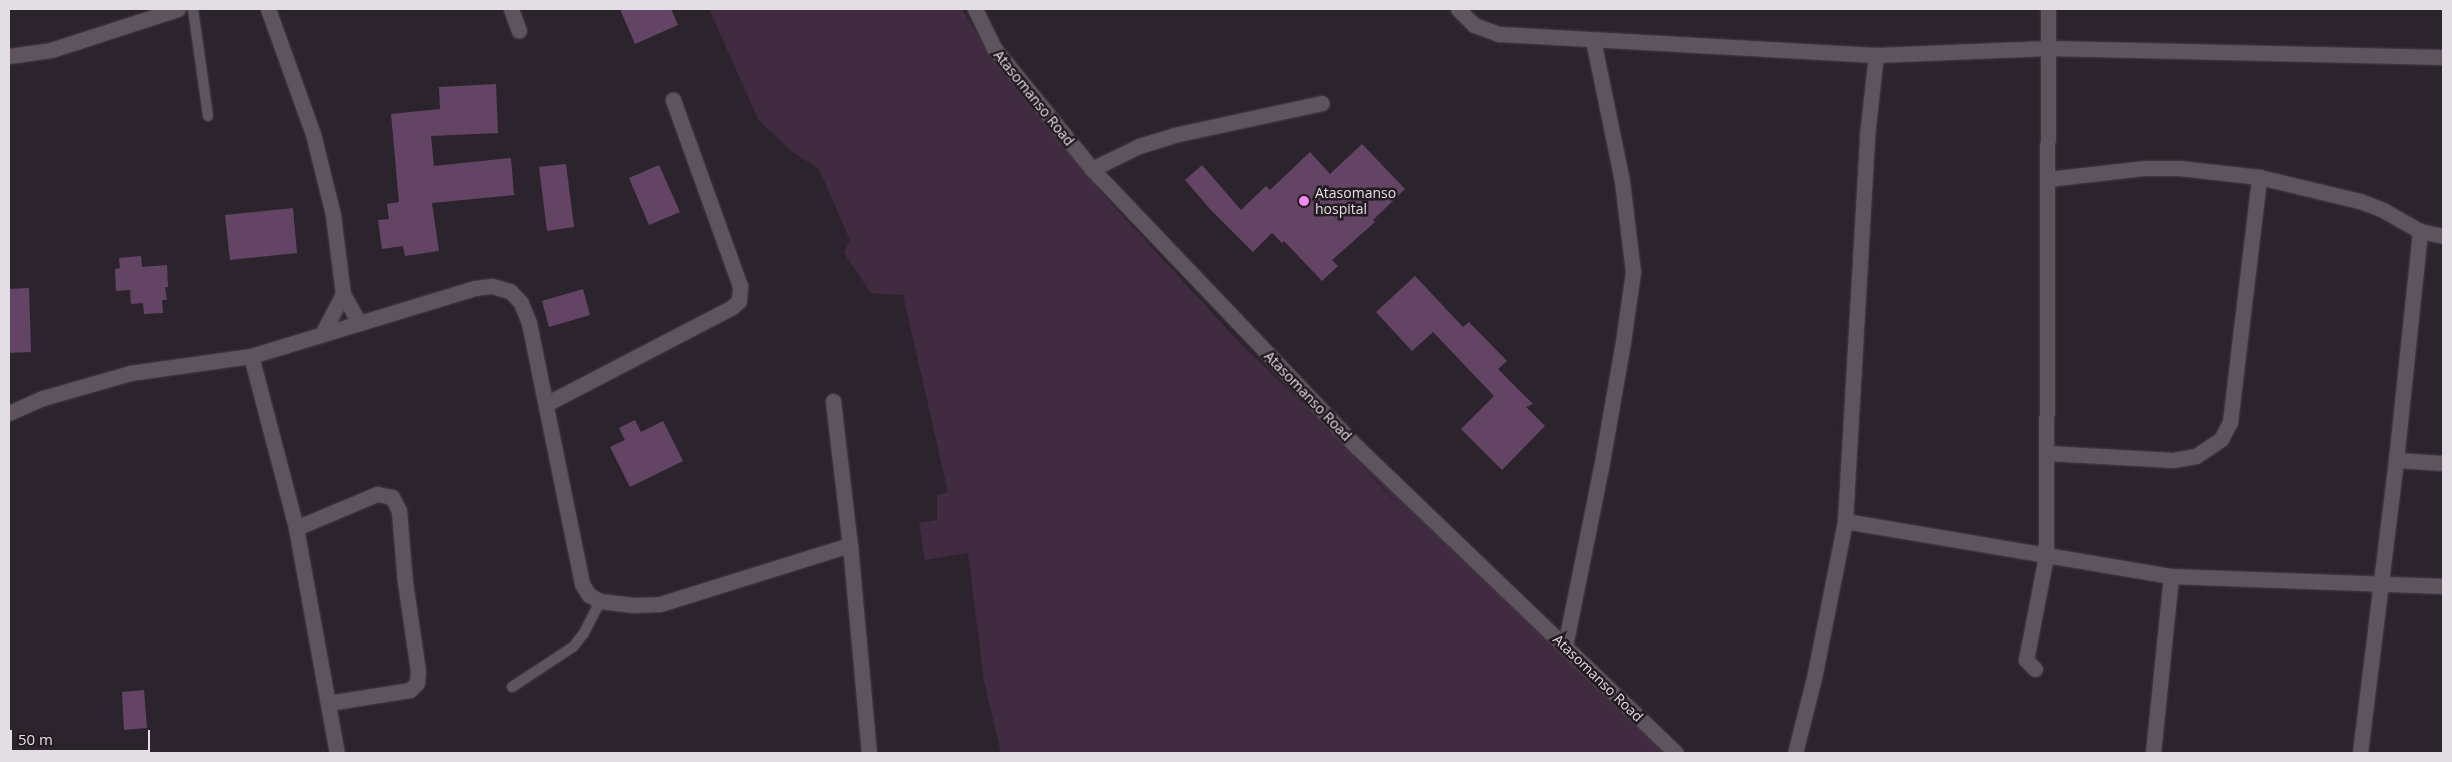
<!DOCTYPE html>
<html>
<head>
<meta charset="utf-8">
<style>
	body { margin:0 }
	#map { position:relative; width:2452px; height:762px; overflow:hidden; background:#2c242c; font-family:"Open Sans",sans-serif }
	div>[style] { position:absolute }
	.green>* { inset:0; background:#412b41 }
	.building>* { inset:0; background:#644465 }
	.roads { filter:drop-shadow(0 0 1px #463f46) drop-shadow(0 0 1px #463f46) }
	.lane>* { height:10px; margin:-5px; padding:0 5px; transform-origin:5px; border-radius:5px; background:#5d545d }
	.street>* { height:15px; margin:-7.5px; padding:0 7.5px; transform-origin:7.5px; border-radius:7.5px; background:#5d545d }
	.secondary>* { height:15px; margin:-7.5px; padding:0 7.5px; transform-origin:7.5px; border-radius:7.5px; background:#5d545d }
	.dots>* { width:14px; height:14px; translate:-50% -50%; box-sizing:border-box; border:2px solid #221b22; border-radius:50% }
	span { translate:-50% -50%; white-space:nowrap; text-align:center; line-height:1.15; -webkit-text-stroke:5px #221b22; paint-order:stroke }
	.street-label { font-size:14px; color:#e3dee3 }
	.poi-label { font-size:14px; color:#e3dee3 }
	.left { translate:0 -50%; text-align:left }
	.frame { position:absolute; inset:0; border:10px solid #e3dee3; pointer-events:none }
	.scale { position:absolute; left:10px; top:730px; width:140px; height:22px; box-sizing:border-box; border:2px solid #e3dee3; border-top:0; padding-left:6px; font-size:15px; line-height:18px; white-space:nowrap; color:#e3dee3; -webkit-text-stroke:4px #221b22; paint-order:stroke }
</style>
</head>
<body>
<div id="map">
	<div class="green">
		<div style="clip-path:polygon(evenodd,709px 9px,962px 9px,992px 58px,1110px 202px,1240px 343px,1663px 751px,1661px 753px,1001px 753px,984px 681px,968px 553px,925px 560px,919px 523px,937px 520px,937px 495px,948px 492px,903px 295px,871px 293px,844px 253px,850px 240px,819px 169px,791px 151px,758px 119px,709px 9px,1354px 456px,1414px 521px,1382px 488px,1354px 456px)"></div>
	</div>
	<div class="building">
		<div style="clip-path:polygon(620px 9px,671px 9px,678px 25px,635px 44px)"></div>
		<div style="clip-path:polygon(496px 84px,498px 133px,431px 136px,434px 166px,511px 158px,514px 195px,432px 203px,439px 251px,405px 256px,403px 246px,382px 249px,378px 220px,389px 219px,387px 204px,399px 202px,391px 114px,440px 109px,439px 87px)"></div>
		<div style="clip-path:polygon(1362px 144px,1405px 189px,1373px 220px,1375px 222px,1332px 260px,1338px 266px,1322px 281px,1284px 241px,1282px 243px,1272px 233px,1253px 252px,1210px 209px,1185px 180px,1202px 165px,1241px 210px,1266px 186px,1270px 190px,1310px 152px,1330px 174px)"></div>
		<div style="clip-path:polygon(566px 164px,574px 227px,547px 231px,539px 167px)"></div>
		<div style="clip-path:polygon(659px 165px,680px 212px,649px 225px,629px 178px)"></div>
		<div style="clip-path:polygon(293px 208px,297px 253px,230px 260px,225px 215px)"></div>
		<div style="clip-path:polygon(141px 256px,142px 267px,167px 265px,168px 287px,165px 287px,167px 300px,162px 300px,163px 313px,144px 314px,143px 303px,131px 304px,130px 290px,116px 291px,115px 269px,120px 268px,119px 258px)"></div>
		<div style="clip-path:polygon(1415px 276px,1463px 327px,1469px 322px,1507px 361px,1498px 369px,1533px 404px,1526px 407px,1545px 426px,1502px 470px,1461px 429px,1494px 396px,1433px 332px,1412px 351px,1376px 312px)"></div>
		<div style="clip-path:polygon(29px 288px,31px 352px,9px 353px,9px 289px)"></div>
		<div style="clip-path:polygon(583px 289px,590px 315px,549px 327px,542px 301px)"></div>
		<div style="clip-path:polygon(635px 420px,641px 432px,663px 421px,683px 461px,630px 487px,610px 447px,625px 440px,619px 428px)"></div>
		<div style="clip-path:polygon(144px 690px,147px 728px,124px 730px,122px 692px)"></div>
	</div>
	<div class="roads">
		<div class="lane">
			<div style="left:193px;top:9px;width:108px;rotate:82deg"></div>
			<div style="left:512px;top:687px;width:73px;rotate:-33.3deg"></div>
			<div style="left:573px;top:647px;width:18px;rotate:-52deg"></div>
			<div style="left:584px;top:633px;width:36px;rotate:-63deg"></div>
		</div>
		<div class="street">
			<div style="left:268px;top:9px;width:133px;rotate:70.2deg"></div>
			<div style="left:313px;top:134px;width:83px;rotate:76.1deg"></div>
			<div style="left:333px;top:215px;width:80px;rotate:82.8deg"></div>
			<div style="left:343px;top:294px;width:33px;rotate:61deg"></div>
			<div style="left:511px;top:9px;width:23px;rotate:70deg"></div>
			<div style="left:1458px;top:9px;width:23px;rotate:45deg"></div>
			<div style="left:1474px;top:25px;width:27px;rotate:20deg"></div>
			<div style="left:1499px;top:34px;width:378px;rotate:3.2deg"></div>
			<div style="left:9px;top:56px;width:42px;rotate:-8.1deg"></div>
			<div style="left:51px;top:50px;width:133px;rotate:-17.9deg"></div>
			<div style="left:1092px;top:169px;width:52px;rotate:-26.1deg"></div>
			<div style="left:1139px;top:146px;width:37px;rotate:-17deg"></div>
			<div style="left:1174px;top:135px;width:151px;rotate:-12.2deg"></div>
			<div style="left:2048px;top:179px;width:98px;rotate:-6.5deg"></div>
			<div style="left:2145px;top:168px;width:34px"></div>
			<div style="left:2179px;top:168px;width:81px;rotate:6.4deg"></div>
			<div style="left:2259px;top:177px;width:104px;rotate:13.4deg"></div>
			<div style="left:2360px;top:201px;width:25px;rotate:21deg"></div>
			<div style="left:2383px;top:210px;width:43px;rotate:29.6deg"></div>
			<div style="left:2420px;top:231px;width:24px;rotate:12deg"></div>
			<div style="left:322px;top:334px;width:45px;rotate:-62.3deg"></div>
			<div style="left:251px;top:356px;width:178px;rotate:75.3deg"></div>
			<div style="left:296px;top:528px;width:229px;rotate:79.7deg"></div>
			<div style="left:833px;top:401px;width:145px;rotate:83.3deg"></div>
			<div style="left:850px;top:545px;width:209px;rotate:84.8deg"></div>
			<div style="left:546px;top:404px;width:210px;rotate:-27.5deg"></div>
			<div style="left:732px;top:307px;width:9px;rotate:-41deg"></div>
			<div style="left:739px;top:301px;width:15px;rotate:-86deg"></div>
			<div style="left:740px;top:286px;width:198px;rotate:-109.8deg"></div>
			<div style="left:9px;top:413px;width:37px;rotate:-24deg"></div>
			<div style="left:43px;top:398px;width:91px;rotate:-16deg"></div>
			<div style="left:130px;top:373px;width:122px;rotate:-8deg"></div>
			<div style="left:251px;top:356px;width:234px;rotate:-16.9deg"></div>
			<div style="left:475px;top:288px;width:17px;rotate:-7deg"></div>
			<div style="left:492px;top:286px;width:19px;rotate:16deg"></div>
			<div style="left:510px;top:291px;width:16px;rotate:47deg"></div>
			<div style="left:521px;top:303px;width:22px;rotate:68deg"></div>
			<div style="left:529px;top:323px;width:266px;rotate:78.5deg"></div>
			<div style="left:582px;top:584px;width:13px;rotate:58deg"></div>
			<div style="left:589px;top:595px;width:13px;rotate:29deg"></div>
			<div style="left:600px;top:601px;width:35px;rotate:7deg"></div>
			<div style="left:635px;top:605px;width:25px;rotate:-2deg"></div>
			<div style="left:660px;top:604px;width:199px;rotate:-17.3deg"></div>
			<div style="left:2047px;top:453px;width:126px;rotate:3.2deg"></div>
			<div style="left:2173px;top:460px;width:23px;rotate:-10deg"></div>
			<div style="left:2196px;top:456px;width:30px;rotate:-34deg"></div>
			<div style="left:2221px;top:439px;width:19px;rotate:-62deg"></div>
			<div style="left:2230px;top:422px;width:247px;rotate:-83.2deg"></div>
			<div style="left:2396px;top:460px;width:47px;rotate:3.7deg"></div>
			<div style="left:1845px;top:521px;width:331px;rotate:9.6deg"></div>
			<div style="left:2171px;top:576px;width:272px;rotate:2.1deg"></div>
			<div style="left:296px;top:528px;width:88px;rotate:-22.8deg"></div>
			<div style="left:377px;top:494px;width:15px;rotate:11deg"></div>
			<div style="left:392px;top:497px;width:16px;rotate:63deg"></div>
			<div style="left:399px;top:511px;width:71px;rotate:85.2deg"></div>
			<div style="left:405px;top:582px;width:90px;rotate:81.7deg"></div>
			<div style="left:418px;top:671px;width:12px;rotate:95deg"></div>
			<div style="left:417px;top:683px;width:10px;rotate:135deg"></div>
			<div style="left:410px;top:690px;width:83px;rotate:171deg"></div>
			<div style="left:1565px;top:646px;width:182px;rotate:-78.6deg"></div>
			<div style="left:1601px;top:468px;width:128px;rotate:-80.1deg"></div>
			<div style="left:1623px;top:342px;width:71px;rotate:-81.9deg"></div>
			<div style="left:1633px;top:272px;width:92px;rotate:-96.9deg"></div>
			<div style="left:1622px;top:181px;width:144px;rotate:-101.6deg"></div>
			<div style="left:2035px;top:669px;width:13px;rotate:-135deg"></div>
			<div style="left:2026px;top:660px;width:106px;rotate:-79.1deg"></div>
			<div style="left:2046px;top:556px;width:547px;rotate:-89.79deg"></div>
			<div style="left:1795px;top:753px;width:77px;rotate:-75.8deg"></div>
			<div style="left:1814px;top:678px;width:160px;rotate:-78.8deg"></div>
			<div style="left:1845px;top:521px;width:387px;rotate:-86.7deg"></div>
			<div style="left:1867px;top:135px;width:81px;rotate:-83.6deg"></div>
			<div style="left:1876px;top:55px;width:173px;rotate:-2.3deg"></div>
			<div style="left:2049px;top:48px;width:394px;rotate:1.3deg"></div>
			<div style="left:2153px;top:753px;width:178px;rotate:-84.2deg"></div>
			<div style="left:2360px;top:753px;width:295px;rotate:-83deg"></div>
			<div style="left:2396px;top:460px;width:230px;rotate:-84deg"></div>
		</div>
		<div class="secondary">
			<div style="left:975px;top:9px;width:43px;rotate:64deg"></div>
			<div style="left:994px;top:48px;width:156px;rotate:51deg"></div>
			<div style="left:1092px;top:169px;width:383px;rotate:46.4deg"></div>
			<div style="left:1356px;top:446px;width:443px;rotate:43.8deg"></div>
		</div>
	</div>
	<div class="dots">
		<div style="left:1304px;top:201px;background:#f28af3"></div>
	</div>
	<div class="street-label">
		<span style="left:1034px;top:98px;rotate:51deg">Atasomanso Road</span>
		<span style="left:1308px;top:396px;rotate:46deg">Atasomanso Road</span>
		<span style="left:1598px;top:678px;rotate:44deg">Atasomanso Road</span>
	</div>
	<div class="poi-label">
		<span class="left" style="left:1315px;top:201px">Atasomanso<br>hospital</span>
	</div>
	<div class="frame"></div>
	<div class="scale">50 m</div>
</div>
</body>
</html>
